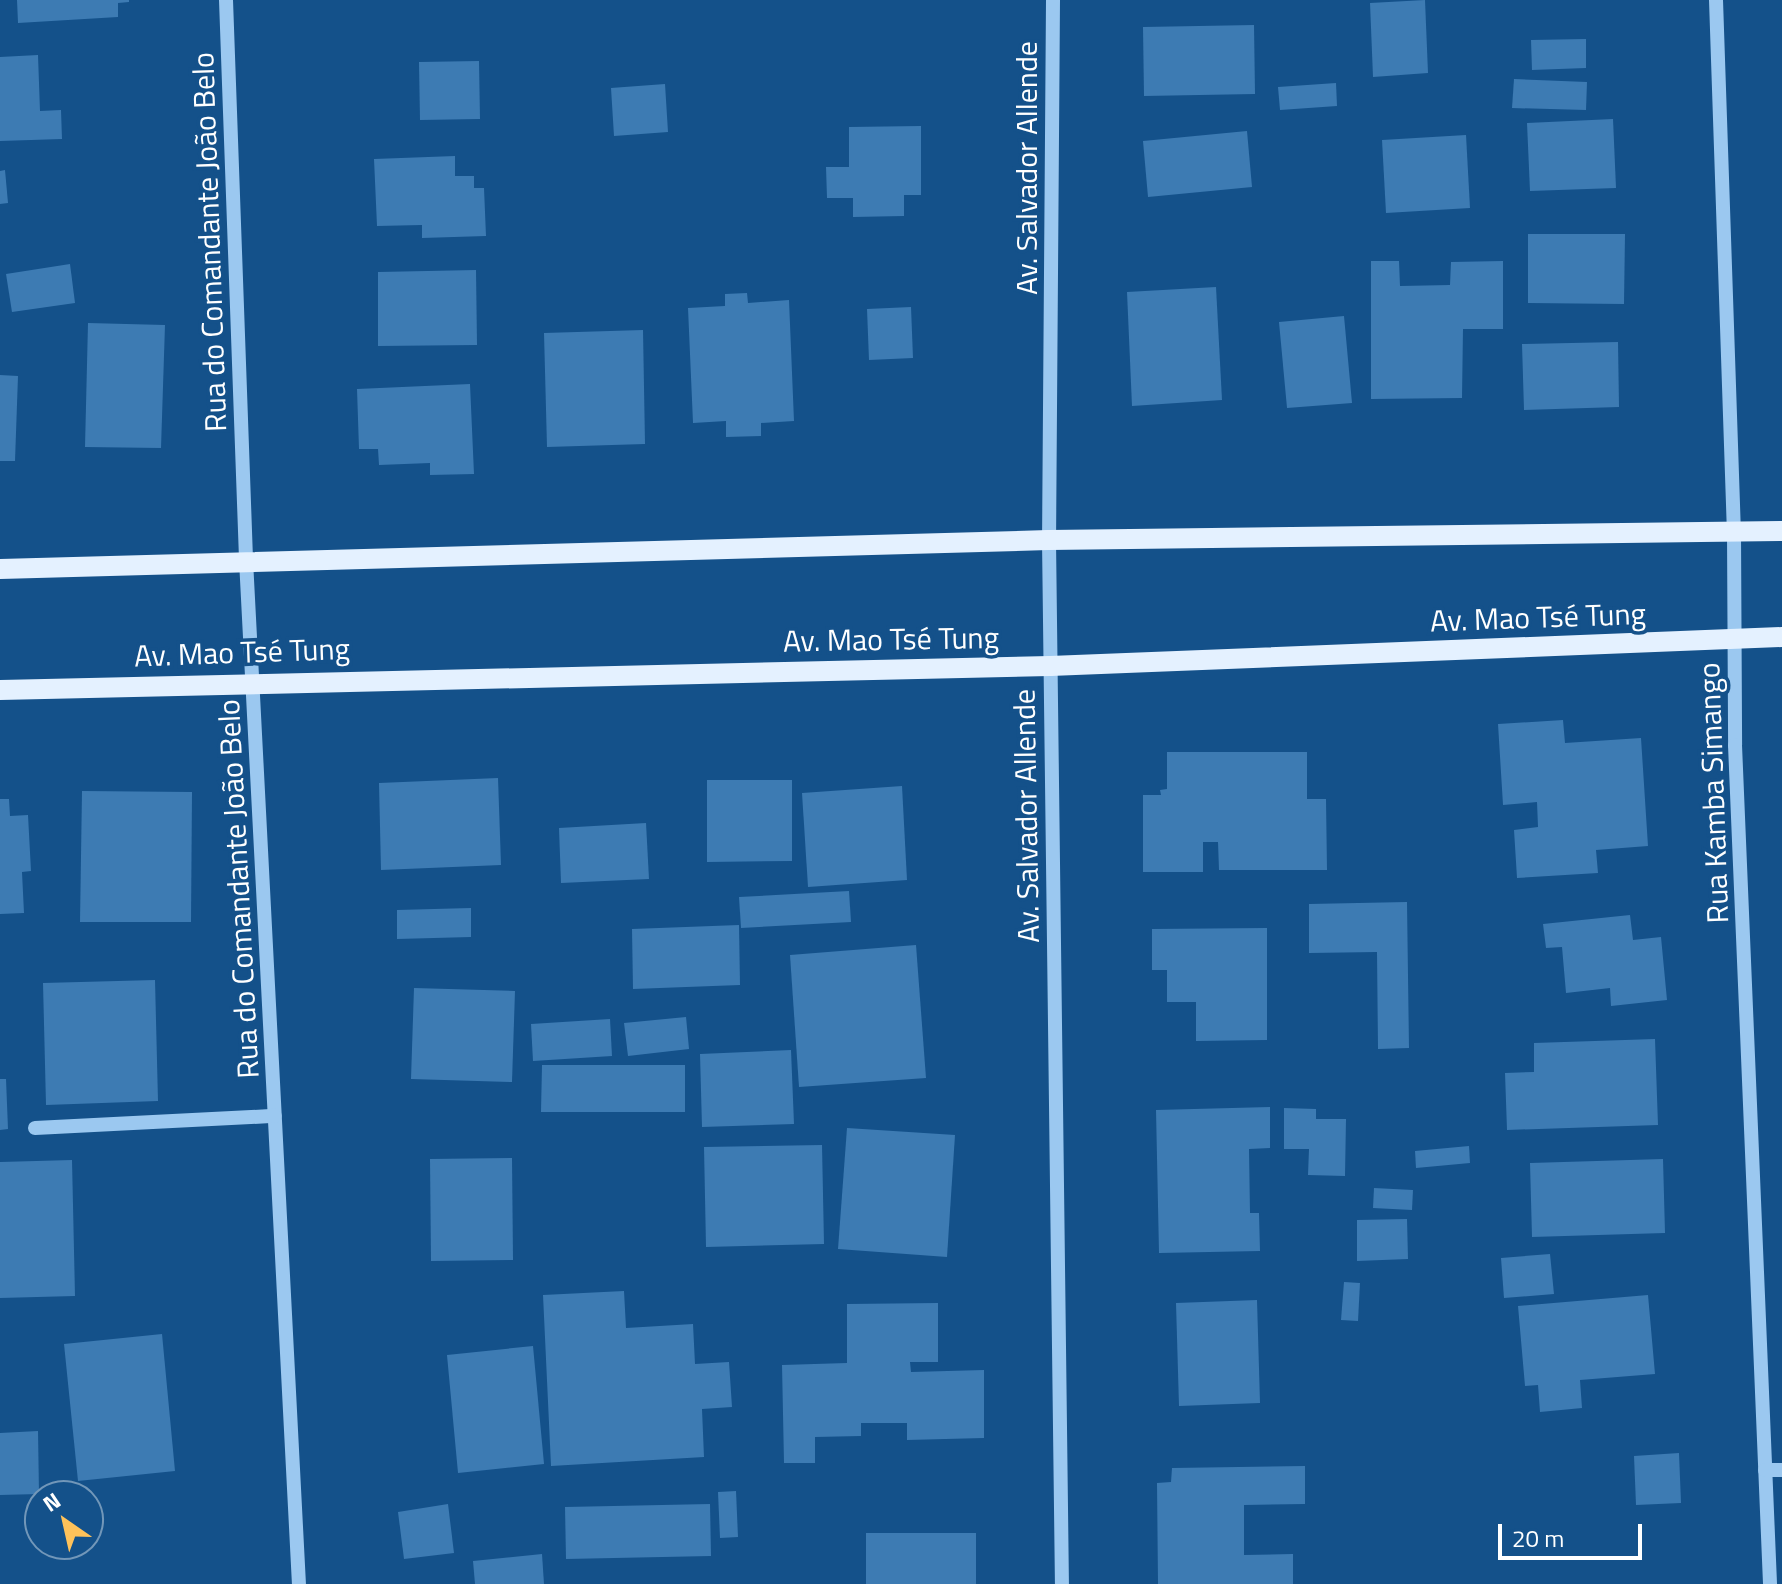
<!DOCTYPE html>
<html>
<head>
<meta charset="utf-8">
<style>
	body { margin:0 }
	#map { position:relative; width:1782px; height:1584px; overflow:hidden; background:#14518a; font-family:"Titillium Web",sans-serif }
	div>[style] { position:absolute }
	.building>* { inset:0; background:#3d7bb3 }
	.minor>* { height:14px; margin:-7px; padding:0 7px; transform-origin:7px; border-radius:7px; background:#9bc8f0 }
	.major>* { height:20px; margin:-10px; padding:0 10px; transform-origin:10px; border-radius:10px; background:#e4f1ff }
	span { translate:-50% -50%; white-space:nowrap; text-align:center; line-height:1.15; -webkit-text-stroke:7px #14518a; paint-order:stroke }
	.street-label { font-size:30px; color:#fff }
	.north { position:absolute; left:24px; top:1480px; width:80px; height:80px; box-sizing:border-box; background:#14518a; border:2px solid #7297b9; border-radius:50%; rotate:326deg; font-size:22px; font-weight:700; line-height:32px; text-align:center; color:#fff }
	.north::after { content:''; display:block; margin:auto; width:28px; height:36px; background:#ffc25a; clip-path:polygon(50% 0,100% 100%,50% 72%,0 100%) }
	.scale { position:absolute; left:1498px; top:1524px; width:144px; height:36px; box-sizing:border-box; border:4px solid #fff; border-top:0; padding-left:10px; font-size:24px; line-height:28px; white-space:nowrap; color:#fff; -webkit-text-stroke:6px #14518a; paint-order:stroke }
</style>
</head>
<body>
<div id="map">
	<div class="building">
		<div style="clip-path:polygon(17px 0,129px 0,129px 2px,118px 3px,118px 17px,18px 23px)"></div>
		<div style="clip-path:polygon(1425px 0,1428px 73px,1373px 77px,1370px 3px)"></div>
		<div style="clip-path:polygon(1254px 25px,1255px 94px,1144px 96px,1143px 27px)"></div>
		<div style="clip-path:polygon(1586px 39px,1586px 68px,1532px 70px,1531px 40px)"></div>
		<div style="clip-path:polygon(38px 55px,40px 111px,61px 110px,62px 139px,0 141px,0 57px)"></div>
		<div style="clip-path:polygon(479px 61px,480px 119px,420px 120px,419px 62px)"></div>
		<div style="clip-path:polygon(1514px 79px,1587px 82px,1586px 110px,1512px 108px)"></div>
		<div style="clip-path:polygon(1336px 83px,1337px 106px,1280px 110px,1278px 87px)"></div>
		<div style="clip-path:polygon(665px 84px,668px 132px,614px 136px,611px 88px)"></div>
		<div style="clip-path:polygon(1613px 119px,1616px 188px,1530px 191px,1527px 123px)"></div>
		<div style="clip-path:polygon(921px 126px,921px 195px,904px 195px,904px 216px,853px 217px,853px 198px,827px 198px,826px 167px,849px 167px,849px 127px)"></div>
		<div style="clip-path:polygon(1247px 131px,1252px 187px,1148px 197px,1143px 141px)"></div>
		<div style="clip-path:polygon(1466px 135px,1470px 208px,1386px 213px,1382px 140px)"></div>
		<div style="clip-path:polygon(455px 156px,455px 176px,474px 176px,474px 188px,484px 188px,486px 236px,422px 238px,422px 225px,377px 226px,374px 159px)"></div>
		<div style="clip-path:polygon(5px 170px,8px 203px,0 204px,0 171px)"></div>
		<div style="clip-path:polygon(1528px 234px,1625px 234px,1624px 304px,1528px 303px)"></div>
		<div style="clip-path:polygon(1371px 261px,1399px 261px,1400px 286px,1450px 285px,1451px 262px,1503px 261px,1503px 329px,1463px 329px,1462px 398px,1371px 399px)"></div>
		<div style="clip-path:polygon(70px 264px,75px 303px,12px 312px,6px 274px)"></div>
		<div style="clip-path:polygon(476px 270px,477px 345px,378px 346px,378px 272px)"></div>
		<div style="clip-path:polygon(1216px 287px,1222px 400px,1132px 406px,1127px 292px)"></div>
		<div style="clip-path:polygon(747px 293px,748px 303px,789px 300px,794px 421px,761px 423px,761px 436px,726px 437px,726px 421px,693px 423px,688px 308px,725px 306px,725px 294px)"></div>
		<div style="clip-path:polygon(911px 307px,913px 358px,869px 360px,867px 309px)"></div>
		<div style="clip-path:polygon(1344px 316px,1352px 403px,1287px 408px,1279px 322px)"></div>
		<div style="clip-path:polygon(88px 323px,165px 325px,161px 448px,85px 447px)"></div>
		<div style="clip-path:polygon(643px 330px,645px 444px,547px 447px,544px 333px)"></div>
		<div style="clip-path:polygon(1618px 342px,1619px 407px,1524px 410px,1522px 344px)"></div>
		<div style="clip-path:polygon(0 375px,18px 376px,15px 461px,0 461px)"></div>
		<div style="clip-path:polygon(470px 384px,474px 474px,430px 475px,430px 463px,379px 465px,378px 449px,359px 449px,357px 389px)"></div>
		<div style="clip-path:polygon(1563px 720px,1565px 743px,1641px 738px,1648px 846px,1596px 850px,1598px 873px,1517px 878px,1514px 830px,1538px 827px,1537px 802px,1503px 805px,1498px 724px)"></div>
		<div style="clip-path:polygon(1167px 752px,1307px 752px,1307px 799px,1326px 799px,1327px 870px,1219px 870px,1218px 842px,1203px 842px,1203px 872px,1143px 872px,1143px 795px,1161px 795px,1160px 790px,1167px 789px)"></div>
		<div style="clip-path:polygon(498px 778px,501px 865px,381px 870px,379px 783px)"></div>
		<div style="clip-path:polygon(707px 780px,792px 780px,792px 861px,707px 862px)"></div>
		<div style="clip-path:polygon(902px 786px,907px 880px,808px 887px,802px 793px)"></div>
		<div style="clip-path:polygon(82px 791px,192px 792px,191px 922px,80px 922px)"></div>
		<div style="clip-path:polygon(0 799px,9px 799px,10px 816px,28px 815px,31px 871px,22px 872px,24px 913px,0 914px)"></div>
		<div style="clip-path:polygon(646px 823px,649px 879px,561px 883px,559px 828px)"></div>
		<div style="clip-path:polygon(849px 891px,851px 922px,741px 928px,739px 897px)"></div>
		<div style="clip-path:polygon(1407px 902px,1409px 1048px,1378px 1049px,1377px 952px,1309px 953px,1309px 904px)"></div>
		<div style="clip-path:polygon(471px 908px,471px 937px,397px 939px,397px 910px)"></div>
		<div style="clip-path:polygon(1630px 915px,1633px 940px,1661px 937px,1667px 1000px,1611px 1006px,1610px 988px,1566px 993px,1562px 947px,1546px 948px,1543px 924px)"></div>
		<div style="clip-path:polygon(739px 925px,740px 985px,633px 989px,632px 929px)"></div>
		<div style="clip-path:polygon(1267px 928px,1267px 1040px,1196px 1041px,1196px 1002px,1167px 1002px,1167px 970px,1152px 970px,1152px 929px)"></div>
		<div style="clip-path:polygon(916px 945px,926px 1078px,799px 1087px,790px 955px)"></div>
		<div style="clip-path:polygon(155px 980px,158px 1101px,46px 1105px,43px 983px)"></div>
		<div style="clip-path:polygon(414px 988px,515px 991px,512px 1082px,411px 1079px)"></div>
		<div style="clip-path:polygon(686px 1017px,689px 1049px,628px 1056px,624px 1023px)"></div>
		<div style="clip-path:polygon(610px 1019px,612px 1056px,533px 1061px,531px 1024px)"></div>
		<div style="clip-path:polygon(1655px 1039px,1658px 1125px,1507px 1130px,1505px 1073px,1534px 1072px,1534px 1043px)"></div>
		<div style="clip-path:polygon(791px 1050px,794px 1124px,702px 1127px,700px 1054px)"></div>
		<div style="clip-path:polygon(542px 1065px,685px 1065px,685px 1112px,541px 1112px)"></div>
		<div style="clip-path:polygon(0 1079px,6px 1079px,8px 1129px,0 1130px)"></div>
		<div style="clip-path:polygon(1270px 1107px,1270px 1148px,1249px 1149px,1250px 1213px,1259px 1213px,1260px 1251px,1159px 1253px,1156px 1110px)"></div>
		<div style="clip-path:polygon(1284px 1108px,1316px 1109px,1316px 1119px,1346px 1119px,1345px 1176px,1308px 1175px,1309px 1149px,1284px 1149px)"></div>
		<div style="clip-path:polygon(847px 1128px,955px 1135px,947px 1257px,838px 1249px)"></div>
		<div style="clip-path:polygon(822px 1145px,824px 1244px,706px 1247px,704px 1147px)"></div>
		<div style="clip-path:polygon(1469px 1146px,1470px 1163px,1416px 1168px,1415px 1151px)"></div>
		<div style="clip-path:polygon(512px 1158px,513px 1260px,431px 1261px,430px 1159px)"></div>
		<div style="clip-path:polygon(1663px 1159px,1665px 1233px,1532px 1237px,1530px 1163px)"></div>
		<div style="clip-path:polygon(72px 1160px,75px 1296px,0 1298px,0 1162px)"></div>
		<div style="clip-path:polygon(1374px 1188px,1413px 1190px,1412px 1210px,1373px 1208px)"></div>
		<div style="clip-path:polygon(1407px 1219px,1408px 1259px,1357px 1261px,1357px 1220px)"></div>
		<div style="clip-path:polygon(1550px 1254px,1554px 1294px,1504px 1298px,1501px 1258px)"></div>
		<div style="clip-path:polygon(1344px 1282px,1360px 1283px,1358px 1321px,1341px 1320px)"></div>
		<div style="clip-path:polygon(624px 1291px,626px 1328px,693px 1324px,695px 1364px,729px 1362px,732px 1407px,702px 1409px,704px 1457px,551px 1466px,543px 1295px)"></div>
		<div style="clip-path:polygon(1648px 1295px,1655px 1374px,1580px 1380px,1582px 1408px,1540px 1412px,1538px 1385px,1525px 1386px,1518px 1306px)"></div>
		<div style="clip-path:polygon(1257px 1300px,1260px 1403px,1179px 1406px,1176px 1303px)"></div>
		<div style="clip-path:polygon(938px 1303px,938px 1362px,910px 1362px,911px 1372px,984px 1370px,984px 1438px,907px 1440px,907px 1423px,861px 1423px,861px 1436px,815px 1437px,815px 1463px,784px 1463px,782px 1365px,847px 1363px,847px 1304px)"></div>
		<div style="clip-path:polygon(162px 1334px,175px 1471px,78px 1481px,64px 1344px)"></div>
		<div style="clip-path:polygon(533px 1346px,544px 1464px,458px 1473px,447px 1355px)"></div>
		<div style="clip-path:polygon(38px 1431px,39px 1494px,0 1495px,0 1433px)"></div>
		<div style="clip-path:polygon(1679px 1453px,1681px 1503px,1636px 1505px,1634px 1456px)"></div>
		<div style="clip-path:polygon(1305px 1466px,1305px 1504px,1244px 1505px,1244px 1555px,1293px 1554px,1293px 1584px,1158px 1584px,1157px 1483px,1171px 1482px,1172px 1468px)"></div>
		<div style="clip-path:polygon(736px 1491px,738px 1537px,720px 1538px,718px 1492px)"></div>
		<div style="clip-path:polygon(448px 1504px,454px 1553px,404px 1559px,398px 1512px)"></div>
		<div style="clip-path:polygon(710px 1504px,711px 1556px,566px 1559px,565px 1507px)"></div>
		<div style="clip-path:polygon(866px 1533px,976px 1533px,976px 1584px,866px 1584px)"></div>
		<div style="clip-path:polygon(542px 1554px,544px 1584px,475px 1584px,473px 1561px)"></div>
	</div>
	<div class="minor">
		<div style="left:226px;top:0;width:560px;rotate:87.95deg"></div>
		<div style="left:246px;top:560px;width:1025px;rotate:87.04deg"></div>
		<div style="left:1053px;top:0;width:540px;rotate:90.42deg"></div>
		<div style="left:1049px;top:540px;width:1044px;rotate:89.29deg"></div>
		<div style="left:1716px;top:0;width:533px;rotate:88.07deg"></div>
		<div style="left:1734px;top:533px;width:212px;rotate:89.7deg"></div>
		<div style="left:1735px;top:745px;width:840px;rotate:87.61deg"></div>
		<div style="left:35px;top:1128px;width:240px;rotate:-2.9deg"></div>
		<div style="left:1765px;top:1470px;width:17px"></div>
	</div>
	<div class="major">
		<div style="left:0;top:569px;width:1049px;rotate:-1.58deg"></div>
		<div style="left:1049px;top:540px;width:733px;rotate:-0.7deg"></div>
		<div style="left:0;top:690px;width:1050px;rotate:-1.31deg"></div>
		<div style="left:1050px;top:666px;width:733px;rotate:-2.27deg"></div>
	</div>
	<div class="street-label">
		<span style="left:1026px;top:168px;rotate:-90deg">Av. Salvador Allende</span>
		<span style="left:209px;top:242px;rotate:-92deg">Rua do Comandante João Belo</span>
		<span style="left:1538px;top:617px;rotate:-2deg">Av. Mao Tsé Tung</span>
		<span style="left:891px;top:639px;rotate:-1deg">Av. Mao Tsé Tung</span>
		<span style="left:242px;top:652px;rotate:-2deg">Av. Mao Tsé Tung</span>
		<span style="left:1713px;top:793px;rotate:-92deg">Rua Kamba Simango</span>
		<span style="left:1026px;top:816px;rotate:-91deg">Av. Salvador Allende</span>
		<span style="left:238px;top:889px;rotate:-93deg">Rua do Comandante João Belo</span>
	</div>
	<div class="north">N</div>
	<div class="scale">20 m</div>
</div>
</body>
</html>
